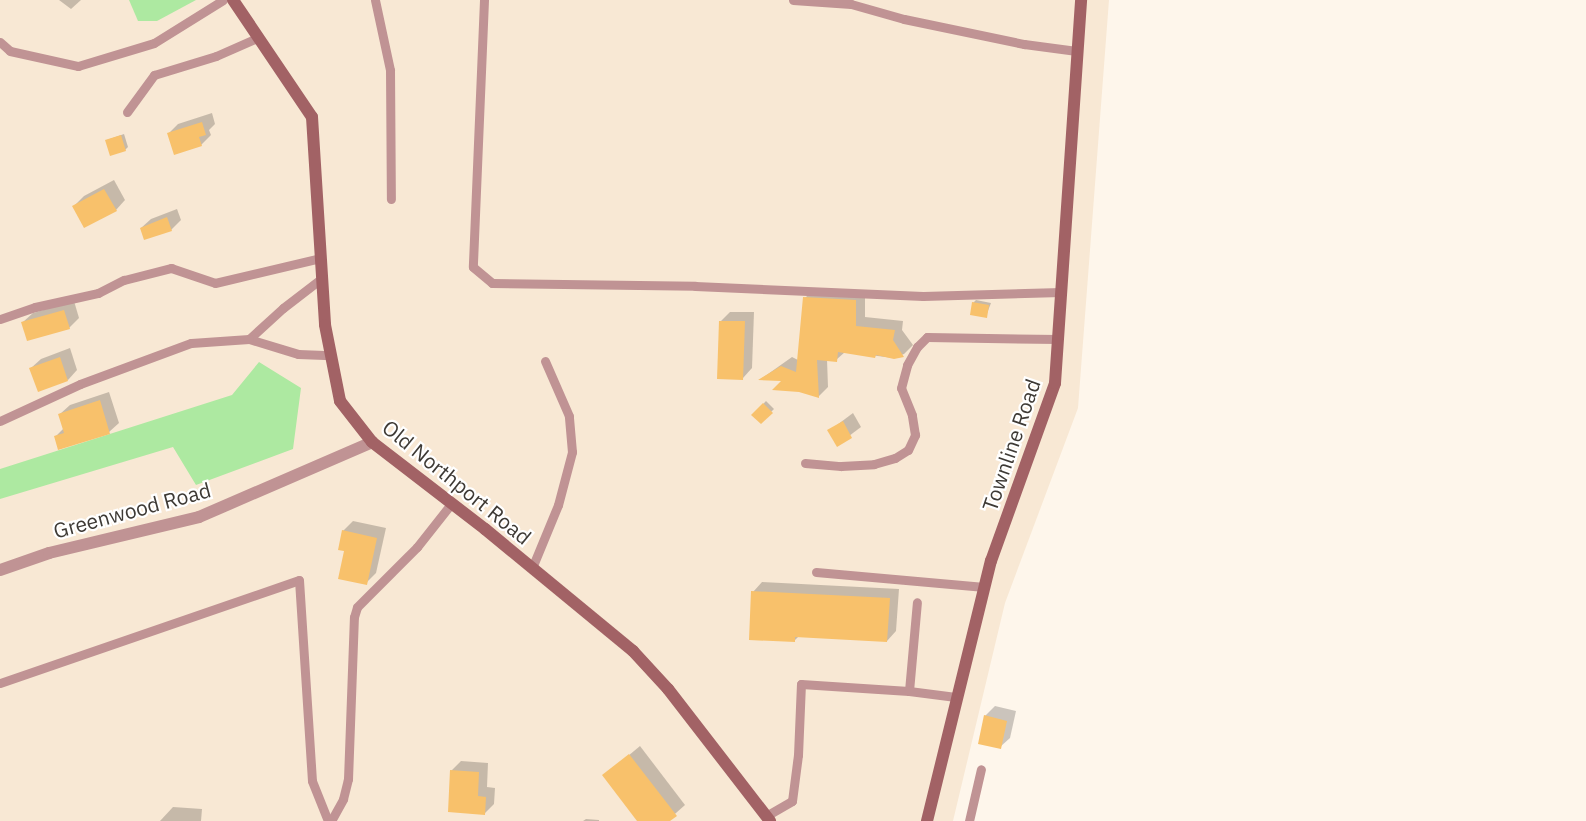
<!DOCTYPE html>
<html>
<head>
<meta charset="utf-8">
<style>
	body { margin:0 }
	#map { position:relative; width:1586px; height:821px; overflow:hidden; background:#fef6eb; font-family:"IBM Plex Sans",sans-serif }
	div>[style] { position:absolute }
	.built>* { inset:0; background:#f8e8d4 }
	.green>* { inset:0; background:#ade9a1 }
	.shadow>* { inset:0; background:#0003 }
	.building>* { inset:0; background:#f8c16b }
	.service>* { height:9px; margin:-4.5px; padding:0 4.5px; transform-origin:4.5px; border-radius:4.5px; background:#c09394 }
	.minor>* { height:12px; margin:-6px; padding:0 6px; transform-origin:6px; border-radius:6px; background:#c09394 }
	.secondary>* { height:12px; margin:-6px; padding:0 6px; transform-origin:6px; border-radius:6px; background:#a26265 }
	span { translate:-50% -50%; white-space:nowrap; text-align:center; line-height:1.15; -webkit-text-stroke:4.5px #fff; paint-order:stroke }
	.street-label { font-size:21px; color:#3e3a35 }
</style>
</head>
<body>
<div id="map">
	<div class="built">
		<div style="clip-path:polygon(0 0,1109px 0,1078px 408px,1005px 603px,953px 821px,0 821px)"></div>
	</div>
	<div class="green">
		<div style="clip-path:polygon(129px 0,196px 0,157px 21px,138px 21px)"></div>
		<div style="clip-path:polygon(259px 362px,301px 388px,293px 449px,196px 485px,173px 447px,0 499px,0 469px,232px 395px)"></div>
	</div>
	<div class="shadow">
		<div style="clip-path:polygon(59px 0,81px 0,71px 9px)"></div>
		<div style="clip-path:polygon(212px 113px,215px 124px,209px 130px,211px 135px,201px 145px,168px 134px,178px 124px)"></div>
		<div style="clip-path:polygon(124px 134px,128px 147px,125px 150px,107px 140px)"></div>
		<div style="clip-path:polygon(114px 180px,125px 200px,116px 210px,74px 206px,84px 196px)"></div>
		<div style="clip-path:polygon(177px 209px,181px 220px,171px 230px,141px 228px,151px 219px)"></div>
		<div style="clip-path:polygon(814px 289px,865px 291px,865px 317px,903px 321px,902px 330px,913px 345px,904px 354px,894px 358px,845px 352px,836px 360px,827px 359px,828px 387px,818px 397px,784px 379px,761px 379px,792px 357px,798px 360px,805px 298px)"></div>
		<div style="clip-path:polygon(976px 300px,991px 303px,986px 316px,973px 303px)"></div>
		<div style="clip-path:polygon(74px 301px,79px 318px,69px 328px,23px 322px,33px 313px)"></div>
		<div style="clip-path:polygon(730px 312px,754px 312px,752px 368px,743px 378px,721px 321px)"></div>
		<div style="clip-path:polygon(70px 348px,77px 370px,68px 380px,31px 368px,41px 359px)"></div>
		<div style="clip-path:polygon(109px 392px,119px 423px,109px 432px,55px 437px,64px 428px,60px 414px,70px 405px)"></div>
		<div style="clip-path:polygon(766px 401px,774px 409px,761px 422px,753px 415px)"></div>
		<div style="clip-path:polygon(853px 413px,861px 427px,837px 445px,829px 431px)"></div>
		<div style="clip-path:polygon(353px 521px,386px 528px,376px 573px,366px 583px,346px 550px,343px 531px)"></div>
		<div style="clip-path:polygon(762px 582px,899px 589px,896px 631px,887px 641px,799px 636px,794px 641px,753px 592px)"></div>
		<div style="clip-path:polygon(995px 706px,1016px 711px,1010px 738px,1000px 747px,985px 716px)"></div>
		<div style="clip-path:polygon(640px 746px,685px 805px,667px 821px,639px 821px,604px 776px)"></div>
		<div style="clip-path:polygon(461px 761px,488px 763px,487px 787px,495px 788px,494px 804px,484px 814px,451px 771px)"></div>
		<div style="clip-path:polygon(173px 807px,202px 809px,201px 821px,160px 821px)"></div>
		<div style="clip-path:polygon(586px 819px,599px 820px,599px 821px,583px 821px)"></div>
	</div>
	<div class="building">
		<div style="clip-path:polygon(202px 122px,206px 135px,199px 137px,202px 146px,174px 155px,167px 133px)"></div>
		<div style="clip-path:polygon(121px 135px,126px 151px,110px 156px,105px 140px)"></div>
		<div style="clip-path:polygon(104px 189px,117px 211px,84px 228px,72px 206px)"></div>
		<div style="clip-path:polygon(167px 217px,172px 231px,144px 240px,140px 228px)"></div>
		<div style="clip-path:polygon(803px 297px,856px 300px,856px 326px,895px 330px,893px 340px,904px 357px,894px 359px,876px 355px,875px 358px,838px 352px,837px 362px,817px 360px,819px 398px,799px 392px,772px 390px,781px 381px,758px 380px,781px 366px,796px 372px)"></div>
		<div style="clip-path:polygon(972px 302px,989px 305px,987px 318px,970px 315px)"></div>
		<div style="clip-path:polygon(64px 310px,70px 329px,27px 341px,21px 322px)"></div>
		<div style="clip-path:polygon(719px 321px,745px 321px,743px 380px,717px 379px)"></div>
		<div style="clip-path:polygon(60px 357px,68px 381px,38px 392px,29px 368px)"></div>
		<div style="clip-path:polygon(100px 400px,110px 434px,58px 450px,54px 436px,64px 433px,58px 414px)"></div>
		<div style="clip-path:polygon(763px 403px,773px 413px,761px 424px,751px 415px)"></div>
		<div style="clip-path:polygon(843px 421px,852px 438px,837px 447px,827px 430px)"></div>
		<div style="clip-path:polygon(342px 530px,377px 538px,367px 585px,338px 579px,344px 551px,338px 550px)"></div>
		<div style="clip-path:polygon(751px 591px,890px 598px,887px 642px,795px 637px,795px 642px,749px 640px)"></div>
		<div style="clip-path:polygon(984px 715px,1007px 721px,1001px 749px,978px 744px)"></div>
		<div style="clip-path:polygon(629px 754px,677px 816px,670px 821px,637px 821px,602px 775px)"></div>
		<div style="clip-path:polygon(450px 770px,479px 772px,478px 796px,486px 797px,485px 815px,448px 812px)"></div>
	</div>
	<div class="service">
		<div style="left:375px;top:0;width:72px;rotate:77.9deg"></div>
		<div style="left:390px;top:70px;width:129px;rotate:89.6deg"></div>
		<div style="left:484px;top:0;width:267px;rotate:92.4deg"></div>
		<div style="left:473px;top:267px;width:25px;rotate:40deg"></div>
		<div style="left:492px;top:283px;width:203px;rotate:0.8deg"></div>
		<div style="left:695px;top:286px;width:228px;rotate:2.5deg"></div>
		<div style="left:923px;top:296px;width:138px;rotate:-1.7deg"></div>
		<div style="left:793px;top:0;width:58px;rotate:3.9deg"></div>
		<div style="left:851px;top:4px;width:55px;rotate:15.8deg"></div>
		<div style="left:904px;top:19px;width:123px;rotate:11.8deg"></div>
		<div style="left:1024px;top:44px;width:53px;rotate:7.5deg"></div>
		<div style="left:0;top:42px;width:13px;rotate:42deg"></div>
		<div style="left:10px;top:51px;width:70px;rotate:12.4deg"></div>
		<div style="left:78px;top:66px;width:79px;rotate:-16.8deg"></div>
		<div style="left:154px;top:43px;width:81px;rotate:-31.9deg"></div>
		<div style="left:127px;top:112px;width:46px;rotate:-53.9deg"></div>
		<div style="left:154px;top:75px;width:65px;rotate:-17deg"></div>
		<div style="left:216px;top:56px;width:47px;rotate:-23.8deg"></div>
		<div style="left:322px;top:278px;width:49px;rotate:142.4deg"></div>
		<div style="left:283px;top:308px;width:46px;rotate:137.6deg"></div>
		<div style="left:249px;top:339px;width:51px;rotate:17deg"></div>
		<div style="left:298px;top:354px;width:33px;rotate:2deg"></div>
		<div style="left:0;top:319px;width:37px;rotate:-19deg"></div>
		<div style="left:35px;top:307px;width:65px;rotate:-12.5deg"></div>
		<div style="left:98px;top:293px;width:29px;rotate:-27deg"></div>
		<div style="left:124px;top:280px;width:49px;rotate:-14.3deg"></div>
		<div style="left:171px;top:268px;width:46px;rotate:18.8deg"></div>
		<div style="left:215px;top:283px;width:109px;rotate:-13.3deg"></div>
		<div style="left:0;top:421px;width:88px;rotate:-24.8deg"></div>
		<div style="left:80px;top:384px;width:118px;rotate:-20.3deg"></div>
		<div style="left:191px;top:343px;width:58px;rotate:-3.9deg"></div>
		<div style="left:805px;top:463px;width:36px;rotate:5deg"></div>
		<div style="left:841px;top:466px;width:33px;rotate:-3deg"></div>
		<div style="left:874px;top:464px;width:22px;rotate:-16deg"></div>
		<div style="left:895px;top:458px;width:15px;rotate:-32deg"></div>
		<div style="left:908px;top:450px;width:17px;rotate:-65deg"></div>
		<div style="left:915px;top:435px;width:20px;rotate:-99deg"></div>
		<div style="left:912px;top:415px;width:29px;rotate:-112deg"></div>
		<div style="left:901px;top:388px;width:24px;rotate:-75deg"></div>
		<div style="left:907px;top:365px;width:21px;rotate:-61deg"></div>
		<div style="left:917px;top:347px;width:14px;rotate:-45deg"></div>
		<div style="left:927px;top:337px;width:131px;rotate:0.9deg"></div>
		<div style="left:532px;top:568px;width:68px;rotate:-67.6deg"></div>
		<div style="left:558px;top:505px;width:55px;rotate:-75.2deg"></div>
		<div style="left:572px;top:452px;width:36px;rotate:-95deg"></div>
		<div style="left:569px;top:416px;width:60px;rotate:-113.6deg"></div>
		<div style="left:816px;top:572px;width:169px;rotate:5.1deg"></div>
		<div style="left:0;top:683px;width:316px;rotate:-19deg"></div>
		<div style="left:299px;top:580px;width:201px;rotate:86.3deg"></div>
		<div style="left:312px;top:781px;width:43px;rotate:68.2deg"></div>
		<div style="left:909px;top:691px;width:89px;rotate:-84.9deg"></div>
		<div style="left:766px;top:816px;width:30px;rotate:-30deg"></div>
		<div style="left:792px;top:801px;width:46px;rotate:-82.6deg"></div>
		<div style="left:798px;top:755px;width:71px;rotate:-87.6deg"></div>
		<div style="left:801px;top:684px;width:108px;rotate:3.7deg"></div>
		<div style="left:909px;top:691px;width:47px;rotate:7.3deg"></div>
		<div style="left:331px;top:821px;width:25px;rotate:-61deg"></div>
		<div style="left:343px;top:799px;width:21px;rotate:-76deg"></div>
		<div style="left:348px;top:779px;width:162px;rotate:-87.9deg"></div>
		<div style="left:354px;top:617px;width:10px;rotate:-73deg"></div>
		<div style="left:357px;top:607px;width:85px;rotate:-45deg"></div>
		<div style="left:417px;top:547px;width:55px;rotate:-51.7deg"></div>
		<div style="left:969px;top:821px;width:53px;rotate:-77deg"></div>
	</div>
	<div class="minor">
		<div style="left:0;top:570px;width:52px;rotate:-19.1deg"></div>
		<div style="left:49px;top:553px;width:154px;rotate:-13.5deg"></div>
		<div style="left:199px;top:517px;width:189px;rotate:-23.4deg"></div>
	</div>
	<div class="secondary">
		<div style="left:233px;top:0;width:141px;rotate:56deg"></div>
		<div style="left:312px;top:117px;width:208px;rotate:86.4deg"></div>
		<div style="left:325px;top:325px;width:77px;rotate:78.8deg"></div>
		<div style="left:340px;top:401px;width:52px;rotate:52deg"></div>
		<div style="left:372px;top:442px;width:143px;rotate:37.6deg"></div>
		<div style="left:485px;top:529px;width:192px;rotate:39.5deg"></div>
		<div style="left:633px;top:651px;width:52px;rotate:47.4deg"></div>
		<div style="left:668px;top:689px;width:167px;rotate:52.3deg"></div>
		<div style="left:927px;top:821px;width:268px;rotate:-76.2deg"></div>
		<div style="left:991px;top:561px;width:189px;rotate:-70.2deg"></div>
		<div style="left:1055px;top:383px;width:384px;rotate:-86.1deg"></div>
	</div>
	<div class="street-label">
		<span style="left:1011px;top:445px;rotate:-71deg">Townline Road</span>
		<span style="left:457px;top:482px;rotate:39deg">Old Northport Road</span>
		<span style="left:132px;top:510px;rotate:-15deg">Greenwood Road</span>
	</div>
</div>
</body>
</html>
